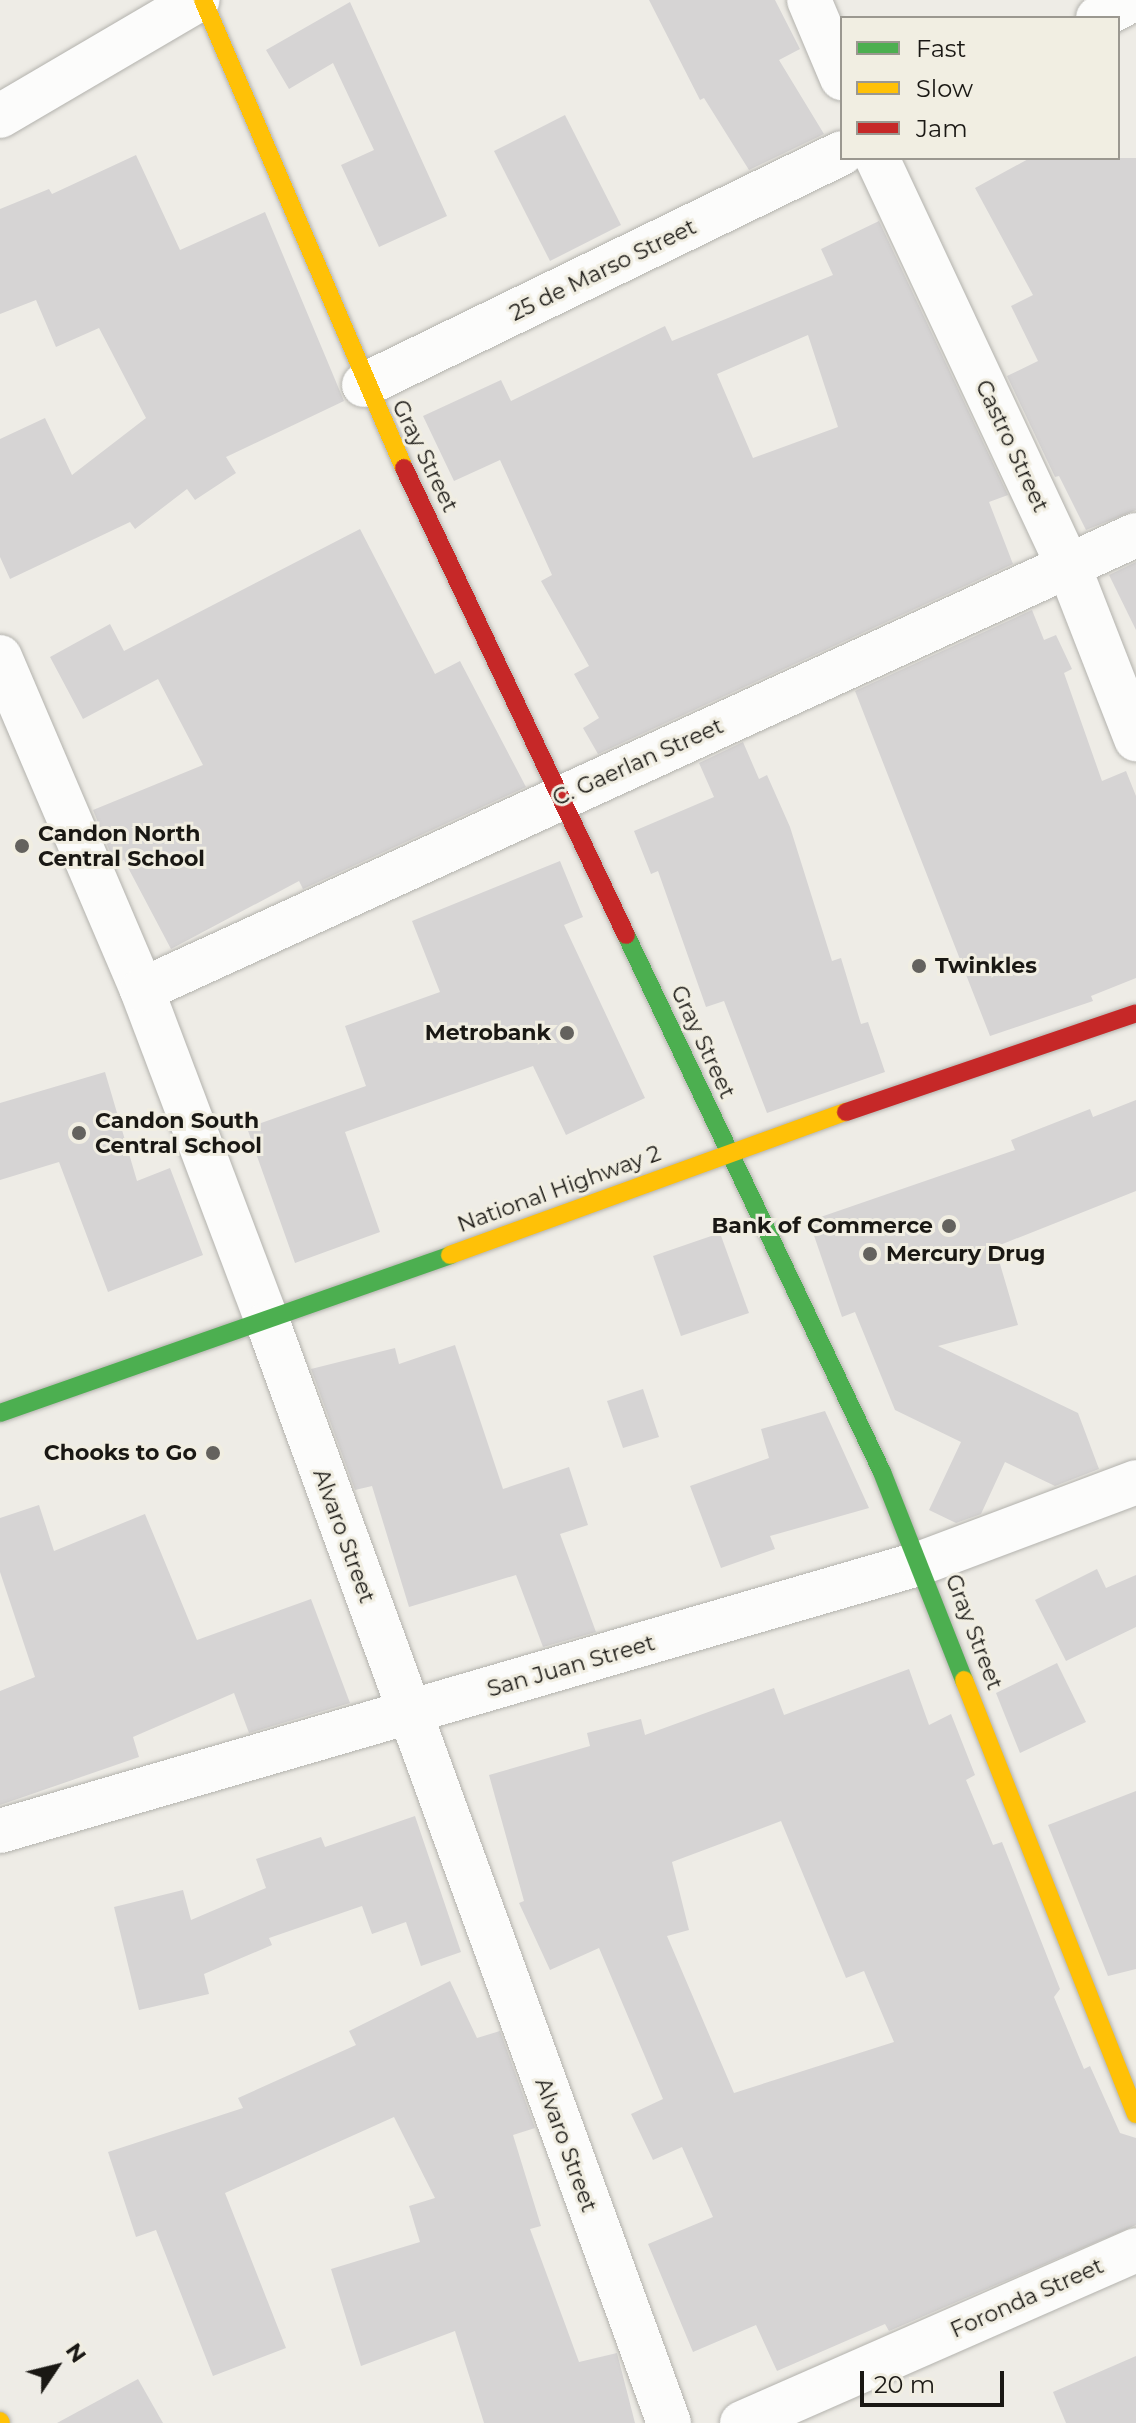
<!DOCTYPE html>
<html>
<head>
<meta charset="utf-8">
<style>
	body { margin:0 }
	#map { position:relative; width:1136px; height:2423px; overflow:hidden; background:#eeece6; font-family:Montserrat,sans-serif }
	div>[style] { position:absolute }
	.building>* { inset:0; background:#d6d4d4 }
	.roads { filter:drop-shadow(0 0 2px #b3b2ad) drop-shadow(0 0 2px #b3b2ad) }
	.street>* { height:44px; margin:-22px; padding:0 22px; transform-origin:22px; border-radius:22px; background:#fcfcfb }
	.fast>* { height:18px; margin:-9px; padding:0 9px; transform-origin:9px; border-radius:9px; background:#4caf50 }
	.slow>* { height:18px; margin:-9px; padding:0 9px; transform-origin:9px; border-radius:9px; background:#ffc107 }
	.jam>* { height:18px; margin:-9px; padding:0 9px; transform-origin:9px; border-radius:9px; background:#c62828 }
	.dots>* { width:22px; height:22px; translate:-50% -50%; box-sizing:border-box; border:4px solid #f1eee2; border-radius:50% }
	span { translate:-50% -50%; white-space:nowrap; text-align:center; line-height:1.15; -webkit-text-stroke:6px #f1eee2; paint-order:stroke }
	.street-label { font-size:22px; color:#1a1814 }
	.poi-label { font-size:22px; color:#1a1814; font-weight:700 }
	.left { translate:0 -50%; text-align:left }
	.right { translate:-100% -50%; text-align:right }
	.legend { position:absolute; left:840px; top:16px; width:280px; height:144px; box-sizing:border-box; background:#f1eee2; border:2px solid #9b9890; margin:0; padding:10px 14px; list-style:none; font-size:24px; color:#1a1814 }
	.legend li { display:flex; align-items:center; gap:16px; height:40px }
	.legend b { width:40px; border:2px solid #9b9890 }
	.north { position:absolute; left:16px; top:2327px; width:80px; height:80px; -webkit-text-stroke:6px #f1eee2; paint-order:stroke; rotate:55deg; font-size:22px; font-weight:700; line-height:32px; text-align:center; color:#1a1814 }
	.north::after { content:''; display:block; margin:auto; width:28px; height:36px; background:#1a1814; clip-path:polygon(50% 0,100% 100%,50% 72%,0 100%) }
	.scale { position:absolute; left:860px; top:2371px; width:144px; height:36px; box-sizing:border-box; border:4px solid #1a1814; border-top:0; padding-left:10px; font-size:24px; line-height:28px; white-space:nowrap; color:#1a1814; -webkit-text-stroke:6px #f1eee2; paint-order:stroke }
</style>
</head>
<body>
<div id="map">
	<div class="building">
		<div style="clip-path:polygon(649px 0,775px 0,800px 49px,779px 60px,824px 134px,749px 170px,704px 98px,700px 100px)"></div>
		<div style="clip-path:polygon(350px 2px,447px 216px,379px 247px,341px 165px,374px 150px,333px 63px,289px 89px,266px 50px)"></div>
		<div style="clip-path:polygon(565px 115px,621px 225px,550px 261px,494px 151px)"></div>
		<div style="clip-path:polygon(136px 155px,180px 250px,265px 212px,344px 401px,226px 457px,236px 473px,195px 500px,187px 489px,135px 529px,130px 522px,10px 579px,0 557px,0 439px,45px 418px,72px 475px,146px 418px,99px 328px,56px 347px,36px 300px,0 314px,0 209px,49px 189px,52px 194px)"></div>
		<div style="clip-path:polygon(1030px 158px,1136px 158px,1136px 510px,1086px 530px,1059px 476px,1055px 477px,1007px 376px,1038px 361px,1011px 306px,1033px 295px,975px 188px)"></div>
		<div style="clip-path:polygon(evenodd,879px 221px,1008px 495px,989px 502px,1013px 564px,598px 754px,583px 728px,599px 718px,574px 674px,589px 666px,541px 581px,552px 575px,500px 460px,454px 481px,423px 416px,501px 380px,511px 401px,665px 326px,672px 341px,833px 275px,821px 249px,879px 221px,808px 335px,838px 427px,753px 458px,717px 374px,808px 335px)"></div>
		<div style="clip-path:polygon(360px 529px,435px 674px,460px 661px,526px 787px,303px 889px,299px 881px,171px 949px,124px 860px,115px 864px,93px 810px,203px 765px,158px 679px,83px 719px,50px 657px,110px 624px,124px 651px)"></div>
		<div style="clip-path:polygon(1136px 562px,1136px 630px,1109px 575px)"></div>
		<div style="clip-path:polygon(1032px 610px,1044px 640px,1056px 635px,1072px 669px,1064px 673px,1102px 781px,1126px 771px,1136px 796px,1136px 978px,1091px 996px,1093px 1001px,990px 1036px,855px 691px)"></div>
		<div style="clip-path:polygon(743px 742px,759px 779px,767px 775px,790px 827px,832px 961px,841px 958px,861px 1024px,868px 1022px,885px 1072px,767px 1113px,724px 1001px,706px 1007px,658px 871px,651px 874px,634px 831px,714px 797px,699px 763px)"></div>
		<div style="clip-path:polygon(560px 861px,583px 917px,564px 925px,645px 1098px,566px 1135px,533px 1066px,345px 1132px,380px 1232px,295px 1263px,247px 1128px,366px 1086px,345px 1026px,440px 992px,412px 921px)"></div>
		<div style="clip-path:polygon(105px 1072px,137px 1181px,170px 1168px,203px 1255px,108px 1292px,59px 1162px,0 1180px,0 1103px)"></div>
		<div style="clip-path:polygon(1136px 1100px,1136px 1191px,995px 1247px,1018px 1325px,938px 1346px,1078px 1413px,1099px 1469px,1055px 1486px,1005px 1462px,981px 1514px,956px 1523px,929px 1510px,961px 1442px,895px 1410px,855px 1312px,842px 1317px,809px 1221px,1015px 1150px,1011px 1140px,1090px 1109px,1093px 1117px)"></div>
		<div style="clip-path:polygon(720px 1233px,749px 1313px,681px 1336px,653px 1256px)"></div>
		<div style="clip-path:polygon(455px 1345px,503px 1489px,569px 1467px,588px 1525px,560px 1534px,596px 1632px,543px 1647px,516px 1575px,409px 1607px,372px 1486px,355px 1490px,311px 1369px,395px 1348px,399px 1364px)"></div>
		<div style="clip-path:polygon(643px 1389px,659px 1437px,623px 1448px,607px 1401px)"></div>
		<div style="clip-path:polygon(825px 1411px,869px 1508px,770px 1536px,775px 1549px,721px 1568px,690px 1486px,769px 1458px,761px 1429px)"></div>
		<div style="clip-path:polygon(39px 1505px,54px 1551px,145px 1514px,197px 1640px,311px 1599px,350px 1703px,249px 1733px,234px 1693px,133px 1737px,139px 1757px,0 1805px,0 1691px,35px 1677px,0 1572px,0 1518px)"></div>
		<div style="clip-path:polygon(1097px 1569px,1106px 1588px,1136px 1575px,1136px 1627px,1066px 1661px,1035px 1600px)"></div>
		<div style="clip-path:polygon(1057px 1663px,1086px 1722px,1020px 1753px,996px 1693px)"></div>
		<div style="clip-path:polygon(evenodd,909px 1669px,929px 1725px,951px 1714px,975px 1775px,966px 1780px,993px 1845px,1002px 1842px,1060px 1989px,1054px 1997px,1084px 2069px,1090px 2066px,1120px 2133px,1136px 2138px,1136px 2225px,889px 2331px,885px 2324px,777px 2371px,756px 2325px,693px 2352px,648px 2244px,713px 2217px,682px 2147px,653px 2160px,631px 2114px,663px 2099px,599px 1948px,550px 1970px,519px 1903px,524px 1901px,489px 1775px,590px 1746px,587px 1733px,641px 1719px,645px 1735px,774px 1688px,784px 1715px,909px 1669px,781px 1821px,846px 1978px,864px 1971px,894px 2042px,734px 2093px,667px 1936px,689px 1930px,672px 1862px,781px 1821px)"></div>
		<div style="clip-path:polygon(1136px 1791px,1136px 1969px,1108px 1976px,1048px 1825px)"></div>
		<div style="clip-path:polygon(415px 1816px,461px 1952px,421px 1966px,406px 1922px,372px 1934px,362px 1906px,269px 1938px,272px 1945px,204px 1974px,209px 1994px,139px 2010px,114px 1907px,183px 1890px,191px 1920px,266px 1888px,256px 1859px,321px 1837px,325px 1847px)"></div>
		<div style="clip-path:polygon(450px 1981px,477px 2038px,500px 2031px,535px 2128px,513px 2135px,541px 2226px,530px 2229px,579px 2362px,617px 2353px,635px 2423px,484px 2423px,455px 2331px,361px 2366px,331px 2269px,420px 2242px,409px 2206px,435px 2198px,394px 2117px,225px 2193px,286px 2348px,213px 2376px,156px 2230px,136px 2237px,108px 2152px,243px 2108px,238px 2098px,356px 2045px,349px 2031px)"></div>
		<div style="clip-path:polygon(1136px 2356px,1136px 2423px,1066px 2423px,1053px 2392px)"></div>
		<div style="clip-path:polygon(138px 2379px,163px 2423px,57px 2423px)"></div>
	</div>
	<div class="roads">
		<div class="street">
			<div style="left:809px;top:0;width:85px;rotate:67.1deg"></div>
			<div style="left:1098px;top:18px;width:38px;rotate:-28deg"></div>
			<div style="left:0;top:116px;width:229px;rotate:-30.4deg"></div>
			<div style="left:877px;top:158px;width:452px;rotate:64.9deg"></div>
			<div style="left:1069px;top:567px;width:185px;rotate:68.7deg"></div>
			<div style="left:364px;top:385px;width:531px;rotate:-25.89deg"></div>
			<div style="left:0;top:657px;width:362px;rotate:66.9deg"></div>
			<div style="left:142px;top:990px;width:356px;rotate:69.3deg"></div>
			<div style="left:268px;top:1323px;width:1171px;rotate:69.97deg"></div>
			<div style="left:142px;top:990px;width:1093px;rotate:-24.6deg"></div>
			<div style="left:0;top:1831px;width:959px;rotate:-16.22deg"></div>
			<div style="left:921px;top:1563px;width:230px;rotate:-20.6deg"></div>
			<div style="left:742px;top:2423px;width:430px;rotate:-23.7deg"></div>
		</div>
		<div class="fast">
			<div style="left:626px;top:935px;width:595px;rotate:64.51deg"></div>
			<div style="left:882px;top:1472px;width:224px;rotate:68.5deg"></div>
			<div style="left:0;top:1413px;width:477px;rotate:-19.3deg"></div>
		</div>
		<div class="slow">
			<div style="left:203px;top:0;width:509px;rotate:66.76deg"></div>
			<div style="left:450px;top:1255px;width:421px;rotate:-19.9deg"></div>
			<div style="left:964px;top:1680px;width:467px;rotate:68.4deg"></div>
			<div style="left:0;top:2421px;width:2px;rotate:63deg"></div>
		</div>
		<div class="jam">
			<div style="left:404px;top:468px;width:517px;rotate:64.57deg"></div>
			<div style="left:846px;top:1112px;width:306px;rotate:-18.8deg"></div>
		</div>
	</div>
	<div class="dots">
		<div style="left:22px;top:846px;background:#64625e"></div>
		<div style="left:919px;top:966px;background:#64625e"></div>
		<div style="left:567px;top:1033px;background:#64625e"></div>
		<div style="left:79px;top:1133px;background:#64625e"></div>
		<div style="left:949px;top:1226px;background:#64625e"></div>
		<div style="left:870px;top:1254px;background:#64625e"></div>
		<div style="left:213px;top:1453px;background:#64625e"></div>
	</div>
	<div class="street-label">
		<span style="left:603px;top:270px;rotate:-26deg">25 de Marso Street</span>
		<span style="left:1012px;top:446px;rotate:65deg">Castro Street</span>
		<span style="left:425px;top:456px;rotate:64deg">Gray Street</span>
		<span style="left:638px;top:762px;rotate:-24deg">C. Gaerlan Street</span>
		<span style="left:703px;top:1042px;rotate:65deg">Gray Street</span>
		<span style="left:559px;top:1189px;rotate:-20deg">National Highway 2</span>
		<span style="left:344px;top:1536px;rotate:70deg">Alvaro Street</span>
		<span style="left:974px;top:1632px;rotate:69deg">Gray Street</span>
		<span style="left:571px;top:1666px;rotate:-16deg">San Juan Street</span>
		<span style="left:566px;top:2145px;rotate:70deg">Alvaro Street</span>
		<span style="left:1027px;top:2298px;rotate:-24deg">Foronda Street</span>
	</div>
	<div class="poi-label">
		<span class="left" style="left:38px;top:846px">Candon North<br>Central School</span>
		<span class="left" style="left:935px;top:966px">Twinkles</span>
		<span class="right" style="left:551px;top:1033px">Metrobank</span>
		<span class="left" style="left:95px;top:1133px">Candon South<br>Central School</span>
		<span class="right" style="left:933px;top:1226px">Bank of Commerce</span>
		<span class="left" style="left:886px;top:1254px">Mercury Drug</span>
		<span class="right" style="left:197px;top:1453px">Chooks to Go</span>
	</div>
	<ul class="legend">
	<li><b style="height:10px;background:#4caf50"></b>Fast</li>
	<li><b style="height:10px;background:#ffc107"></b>Slow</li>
	<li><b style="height:10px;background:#c62828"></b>Jam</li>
	</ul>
	<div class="north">N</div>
	<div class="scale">20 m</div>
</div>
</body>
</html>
